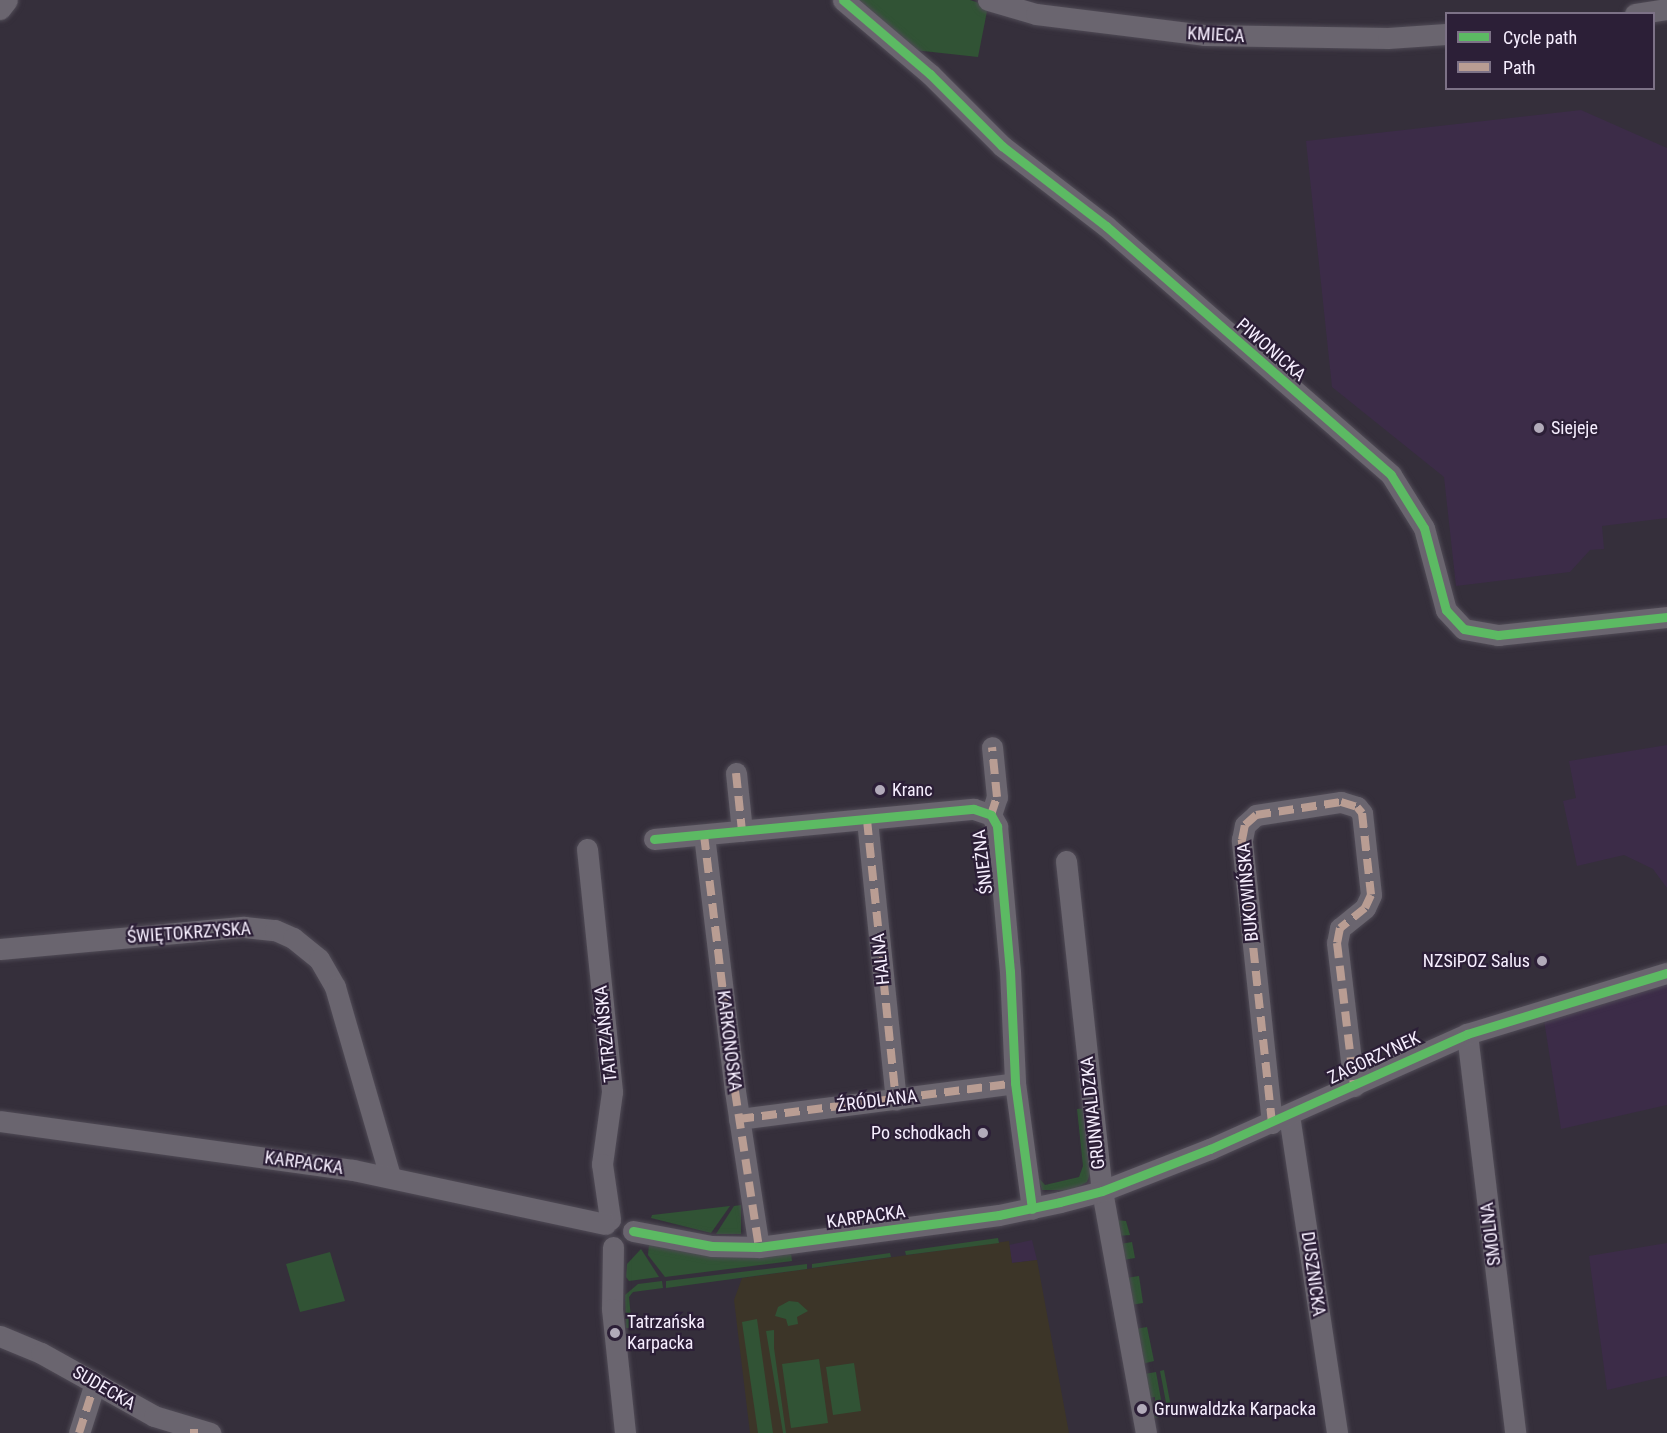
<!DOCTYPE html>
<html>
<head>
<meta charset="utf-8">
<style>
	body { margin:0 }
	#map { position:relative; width:1667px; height:1433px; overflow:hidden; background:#352f3b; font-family:"Roboto Condensed",sans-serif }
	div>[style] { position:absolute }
	.built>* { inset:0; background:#3c2c48 }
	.education>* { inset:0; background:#3c3528 }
	.green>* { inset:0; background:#315335 }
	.roads { filter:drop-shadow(0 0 2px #504b56) drop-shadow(0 0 2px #504b56) }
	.minor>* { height:21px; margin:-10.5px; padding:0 10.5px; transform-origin:10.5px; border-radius:10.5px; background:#6a656f }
	.quiet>* { height:8px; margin-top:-4px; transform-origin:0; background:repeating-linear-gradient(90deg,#b99d93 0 15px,transparent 0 23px) }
	.cycleway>* { height:9px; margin:-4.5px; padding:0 4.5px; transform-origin:4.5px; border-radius:4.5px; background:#5cba63 }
	.dots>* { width:16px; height:16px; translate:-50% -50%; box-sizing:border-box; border:3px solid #2c1f37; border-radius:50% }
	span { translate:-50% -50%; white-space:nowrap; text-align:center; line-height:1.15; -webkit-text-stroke:4.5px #2c1f37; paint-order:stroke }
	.street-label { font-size:18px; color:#f6eefe }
	.poi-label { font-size:18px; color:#f6eefe }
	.left { translate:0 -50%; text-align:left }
	.right { translate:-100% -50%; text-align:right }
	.legend { position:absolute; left:1445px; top:12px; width:210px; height:78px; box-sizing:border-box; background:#2c1f37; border:2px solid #7d7287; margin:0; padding:8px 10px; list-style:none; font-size:18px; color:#f6eefe }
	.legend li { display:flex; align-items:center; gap:12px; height:30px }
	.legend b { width:30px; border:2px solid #7d7287 }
</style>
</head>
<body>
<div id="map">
	<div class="built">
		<div style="clip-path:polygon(1581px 110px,1667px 148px,1667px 518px,1602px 526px,1604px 549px,1590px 550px,1570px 572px,1456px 586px,1444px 477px,1332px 387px,1306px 141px)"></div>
		<div style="clip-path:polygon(1667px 745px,1667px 888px,1653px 869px,1624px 855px,1577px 866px,1563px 801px,1576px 798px,1569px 761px)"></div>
		<div style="clip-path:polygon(1667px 984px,1667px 1105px,1561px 1129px,1544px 1020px)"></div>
		<div style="clip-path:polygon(1032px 1240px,1037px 1260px,1012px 1263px,1009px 1245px)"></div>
		<div style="clip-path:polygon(1667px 1243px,1667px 1376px,1607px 1390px,1589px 1256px)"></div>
	</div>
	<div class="education">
		<div style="clip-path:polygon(1009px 1241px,1012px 1263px,1037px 1260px,1069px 1433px,750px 1433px,734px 1300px,742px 1278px)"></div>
	</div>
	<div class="green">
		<div style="clip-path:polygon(853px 0,970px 0,988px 6px,978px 57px,914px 50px)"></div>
		<div style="clip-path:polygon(1086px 1108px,1090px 1174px,1087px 1182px,1064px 1195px,1063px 1190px,1042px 1190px,1038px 1177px,1045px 1185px,1079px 1177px,1083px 1166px,1077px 1109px)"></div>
		<div style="clip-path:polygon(741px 1205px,741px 1234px,716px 1234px,734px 1206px)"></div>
		<div style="clip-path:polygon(730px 1206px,711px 1233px,651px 1218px,652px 1215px)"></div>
		<div style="clip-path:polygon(1115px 1220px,1126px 1221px,1130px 1235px,1118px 1236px)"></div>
		<div style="clip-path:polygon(998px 1238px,999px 1243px,906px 1255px,905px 1251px)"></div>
		<div style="clip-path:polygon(1132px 1242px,1135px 1258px,1123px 1260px,1120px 1244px)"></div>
		<div style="clip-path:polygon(649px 1244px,791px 1253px,792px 1261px,665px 1277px,648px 1255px)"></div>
		<div style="clip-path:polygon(641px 1249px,659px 1277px,629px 1281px,626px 1277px,627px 1264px)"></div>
		<div style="clip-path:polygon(330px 1252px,345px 1301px,300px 1312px,286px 1264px)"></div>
		<div style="clip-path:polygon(890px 1253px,891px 1257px,812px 1268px,812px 1264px)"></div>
		<div style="clip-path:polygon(807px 1264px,807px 1269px,666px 1288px,666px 1281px)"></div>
		<div style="clip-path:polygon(1139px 1276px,1143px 1303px,1131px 1305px,1126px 1278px)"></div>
		<div style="clip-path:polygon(662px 1281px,663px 1288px,633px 1292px,629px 1297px,632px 1328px,626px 1328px,625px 1295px,638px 1284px)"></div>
		<div style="clip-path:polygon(789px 1301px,798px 1302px,808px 1311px,797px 1317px,798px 1324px,788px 1326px,786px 1319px,775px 1316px,778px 1307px)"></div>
		<div style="clip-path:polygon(757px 1319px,773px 1433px,758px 1433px,742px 1322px)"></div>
		<div style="clip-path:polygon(1147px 1327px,1154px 1361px,1142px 1364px,1135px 1329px)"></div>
		<div style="clip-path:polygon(774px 1330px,774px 1348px,786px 1433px,783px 1433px,766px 1331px)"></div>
		<div style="clip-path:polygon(819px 1359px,828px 1423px,791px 1428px,782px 1364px)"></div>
		<div style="clip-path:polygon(854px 1363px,861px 1411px,833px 1415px,826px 1367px)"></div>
		<div style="clip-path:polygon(1164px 1370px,1172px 1412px,1168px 1413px,1160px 1371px)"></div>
		<div style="clip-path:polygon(1156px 1372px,1164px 1416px,1154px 1418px,1155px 1397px,1148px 1398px,1144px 1374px)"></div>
	</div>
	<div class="roads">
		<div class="minor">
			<div style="left:843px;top:0;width:114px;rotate:40.4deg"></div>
			<div style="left:930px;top:74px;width:102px;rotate:45deg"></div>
			<div style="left:1002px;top:146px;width:131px;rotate:37.6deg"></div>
			<div style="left:1106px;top:226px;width:378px;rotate:41.1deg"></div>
			<div style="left:1391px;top:475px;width:62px;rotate:58.1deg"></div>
			<div style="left:1424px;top:528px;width:85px;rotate:75deg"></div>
			<div style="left:1446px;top:610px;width:26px;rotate:47deg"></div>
			<div style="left:1464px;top:629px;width:35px;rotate:10deg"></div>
			<div style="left:1498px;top:635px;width:170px;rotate:-6.1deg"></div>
			<div style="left:988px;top:0;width:50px;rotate:16.3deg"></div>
			<div style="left:1036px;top:14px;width:169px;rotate:7.1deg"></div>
			<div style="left:1204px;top:35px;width:184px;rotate:0.9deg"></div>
			<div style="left:1388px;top:38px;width:58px;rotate:-3.9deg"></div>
			<div style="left:0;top:9px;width:11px;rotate:-52deg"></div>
			<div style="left:1635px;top:14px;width:32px;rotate:-9deg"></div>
			<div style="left:736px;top:773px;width:58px;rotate:84.1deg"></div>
			<div style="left:991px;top:815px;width:19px;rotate:-72deg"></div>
			<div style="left:997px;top:797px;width:50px;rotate:-95.7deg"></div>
			<div style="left:867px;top:820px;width:281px;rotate:84.1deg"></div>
			<div style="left:704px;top:835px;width:258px;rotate:83.1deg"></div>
			<div style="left:735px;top:1091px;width:158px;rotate:81.3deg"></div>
			<div style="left:654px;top:839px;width:321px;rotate:-5.4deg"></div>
			<div style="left:974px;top:809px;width:18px;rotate:19deg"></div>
			<div style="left:991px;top:815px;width:13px;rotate:61deg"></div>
			<div style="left:997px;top:826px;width:146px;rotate:84.9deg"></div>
			<div style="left:1010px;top:971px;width:112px;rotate:87.4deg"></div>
			<div style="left:1015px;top:1083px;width:127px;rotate:82.3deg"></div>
			<div style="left:587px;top:849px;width:244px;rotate:84.1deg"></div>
			<div style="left:612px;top:1092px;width:73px;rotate:97.9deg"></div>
			<div style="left:602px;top:1164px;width:56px;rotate:81.7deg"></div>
			<div style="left:1066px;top:861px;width:332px;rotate:83.8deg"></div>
			<div style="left:1102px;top:1191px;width:246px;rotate:79.7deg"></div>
			<div style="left:0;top:949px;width:245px;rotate:-5.2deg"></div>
			<div style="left:244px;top:927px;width:31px;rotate:6deg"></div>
			<div style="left:275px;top:930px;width:20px;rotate:24deg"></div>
			<div style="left:293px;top:938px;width:33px;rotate:39deg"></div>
			<div style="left:319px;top:959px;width:32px;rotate:60deg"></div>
			<div style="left:335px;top:987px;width:197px;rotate:73.8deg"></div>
			<div style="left:1467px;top:1034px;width:402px;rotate:83.1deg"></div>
			<div style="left:1289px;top:1115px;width:322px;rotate:81.4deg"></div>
			<div style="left:739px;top:1119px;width:278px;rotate:-7.4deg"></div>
			<div style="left:0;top:1121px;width:356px;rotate:7.9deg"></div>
			<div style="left:353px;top:1170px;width:258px;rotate:12.1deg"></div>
			<div style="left:1272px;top:1123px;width:285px;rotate:-96.1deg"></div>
			<div style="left:1242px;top:840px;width:15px;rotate:-79deg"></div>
			<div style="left:1245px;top:825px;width:15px;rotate:-42deg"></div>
			<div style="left:1256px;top:815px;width:86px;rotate:-8.7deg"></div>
			<div style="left:1341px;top:802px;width:17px;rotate:17deg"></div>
			<div style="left:1357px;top:807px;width:8px;rotate:50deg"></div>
			<div style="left:1362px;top:813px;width:82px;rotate:83.7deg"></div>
			<div style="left:1371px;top:895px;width:14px;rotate:115deg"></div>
			<div style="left:1365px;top:908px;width:32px;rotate:141deg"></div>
			<div style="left:1340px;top:928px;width:15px;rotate:101deg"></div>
			<div style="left:1337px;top:943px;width:144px;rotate:83.2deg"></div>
			<div style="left:633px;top:1231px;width:80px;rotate:10.8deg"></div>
			<div style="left:712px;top:1246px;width:47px;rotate:1.2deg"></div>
			<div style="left:759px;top:1247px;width:242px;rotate:-7.6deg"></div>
			<div style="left:999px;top:1215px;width:62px;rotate:-12deg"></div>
			<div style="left:1060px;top:1202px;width:43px;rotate:-14.7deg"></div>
			<div style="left:1102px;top:1191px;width:116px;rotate:-21.3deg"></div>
			<div style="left:1210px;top:1149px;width:282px;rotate:-24.1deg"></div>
			<div style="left:1467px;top:1034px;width:209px;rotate:-17deg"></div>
			<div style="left:613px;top:1247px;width:62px;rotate:90.9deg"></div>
			<div style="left:612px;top:1309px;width:125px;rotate:84deg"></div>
			<div style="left:0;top:1336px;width:44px;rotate:22.5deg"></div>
			<div style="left:41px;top:1353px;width:129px;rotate:29.1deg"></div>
			<div style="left:154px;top:1416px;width:59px;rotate:16.9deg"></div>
			<div style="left:79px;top:1433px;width:52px;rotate:-72.3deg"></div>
		</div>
	</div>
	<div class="quiet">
		<div style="left:736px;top:773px;width:58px;rotate:84.1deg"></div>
		<div style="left:991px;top:815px;width:19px;rotate:-72deg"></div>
		<div style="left:997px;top:797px;width:50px;rotate:-95.7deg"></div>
		<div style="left:867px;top:820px;width:281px;rotate:84.1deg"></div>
		<div style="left:704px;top:835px;width:258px;rotate:83.1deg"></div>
		<div style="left:735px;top:1091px;width:158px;rotate:81.3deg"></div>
		<div style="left:739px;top:1119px;width:278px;rotate:-7.4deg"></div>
		<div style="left:1272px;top:1123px;width:285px;rotate:-96.1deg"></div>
		<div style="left:1242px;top:840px;width:15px;rotate:-79deg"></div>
		<div style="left:1245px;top:825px;width:15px;rotate:-42deg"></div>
		<div style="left:1256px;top:815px;width:86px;rotate:-8.7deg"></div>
		<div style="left:1341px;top:802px;width:17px;rotate:17deg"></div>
		<div style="left:1357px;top:807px;width:8px;rotate:50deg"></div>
		<div style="left:1362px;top:813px;width:82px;rotate:83.7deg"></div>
		<div style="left:1371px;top:895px;width:14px;rotate:115deg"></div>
		<div style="left:1365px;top:908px;width:32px;rotate:141deg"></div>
		<div style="left:1340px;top:928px;width:15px;rotate:101deg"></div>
		<div style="left:1337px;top:943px;width:144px;rotate:83.2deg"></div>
		<div style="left:79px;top:1433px;width:52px;rotate:-72.3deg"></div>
		<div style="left:194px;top:1433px;width:4px;rotate:-90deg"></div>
	</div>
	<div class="cycleway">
		<div style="left:843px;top:0;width:114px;rotate:40.4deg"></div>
		<div style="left:930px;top:74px;width:102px;rotate:45deg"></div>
		<div style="left:1002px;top:146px;width:131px;rotate:37.6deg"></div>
		<div style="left:1106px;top:226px;width:378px;rotate:41.1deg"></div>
		<div style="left:1391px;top:475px;width:62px;rotate:58.1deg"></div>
		<div style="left:1424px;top:528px;width:85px;rotate:75deg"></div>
		<div style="left:1446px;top:610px;width:26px;rotate:47deg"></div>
		<div style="left:1464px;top:629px;width:35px;rotate:10deg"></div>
		<div style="left:1498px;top:635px;width:170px;rotate:-6.1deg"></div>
		<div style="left:654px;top:839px;width:321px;rotate:-5.4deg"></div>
		<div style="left:974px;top:809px;width:18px;rotate:19deg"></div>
		<div style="left:991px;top:815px;width:13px;rotate:61deg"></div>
		<div style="left:997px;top:826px;width:146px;rotate:84.9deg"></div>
		<div style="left:1010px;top:971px;width:112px;rotate:87.4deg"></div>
		<div style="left:1015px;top:1083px;width:127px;rotate:82.3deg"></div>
		<div style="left:633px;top:1231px;width:80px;rotate:10.8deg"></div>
		<div style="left:712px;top:1246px;width:47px;rotate:1.2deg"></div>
		<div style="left:759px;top:1247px;width:242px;rotate:-7.6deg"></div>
		<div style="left:999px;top:1215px;width:62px;rotate:-12deg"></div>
		<div style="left:1060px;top:1202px;width:43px;rotate:-14.7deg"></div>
		<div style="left:1102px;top:1191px;width:116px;rotate:-21.3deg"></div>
		<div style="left:1210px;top:1149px;width:282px;rotate:-24.1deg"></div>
		<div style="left:1467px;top:1034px;width:209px;rotate:-17deg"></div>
	</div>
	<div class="dots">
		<div style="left:1539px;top:428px;background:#b2abba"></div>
		<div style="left:880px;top:790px;background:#b2abba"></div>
		<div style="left:1542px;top:961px;background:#b2abba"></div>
		<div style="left:983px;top:1133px;background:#b2abba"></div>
		<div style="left:615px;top:1333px;background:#b2abba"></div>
		<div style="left:1142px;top:1409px;background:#b2abba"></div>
	</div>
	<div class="street-label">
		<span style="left:1216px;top:35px;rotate:3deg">KMIECA</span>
		<span style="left:1271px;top:350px;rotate:41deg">PIWONICKA</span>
		<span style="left:983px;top:862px;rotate:-97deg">ŚNIEŻNA</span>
		<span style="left:1248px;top:892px;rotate:-95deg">BUKOWIŃSKA</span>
		<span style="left:189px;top:933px;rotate:-4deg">ŚWIĘTOKRZYSKA</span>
		<span style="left:881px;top:959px;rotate:-96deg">HALNA</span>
		<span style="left:606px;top:1034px;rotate:-96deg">TATRZAŃSKA</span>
		<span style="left:729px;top:1041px;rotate:83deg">KARKONOSKA</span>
		<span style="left:1374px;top:1058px;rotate:-25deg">ZAGORZYNEK</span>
		<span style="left:877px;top:1101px;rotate:-7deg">ŹRÓDLANA</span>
		<span style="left:1093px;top:1113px;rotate:-96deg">GRUNWALDZKA</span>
		<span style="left:304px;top:1163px;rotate:8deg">KARPACKA</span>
		<span style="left:866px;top:1217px;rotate:-8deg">KARPACKA</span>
		<span style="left:1491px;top:1234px;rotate:-97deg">SMOLNA</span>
		<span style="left:1313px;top:1274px;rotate:82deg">DUSZNICKA</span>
		<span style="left:104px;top:1388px;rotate:30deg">SUDECKA</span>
	</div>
	<div class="poi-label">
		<span class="left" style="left:1551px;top:428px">Siejeje</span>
		<span class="left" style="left:892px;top:790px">Kranc</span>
		<span class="right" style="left:1530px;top:961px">NZSiPOZ Salus</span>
		<span class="right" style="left:971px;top:1133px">Po schodkach</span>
		<span class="left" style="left:627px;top:1333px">Tatrzańska<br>Karpacka</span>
		<span class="left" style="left:1154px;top:1409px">Grunwaldzka Karpacka</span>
	</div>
	<ul class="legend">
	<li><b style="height:8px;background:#5cba63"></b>Cycle path</li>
	<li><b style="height:8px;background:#b99d93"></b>Path</li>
	</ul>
</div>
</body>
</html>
